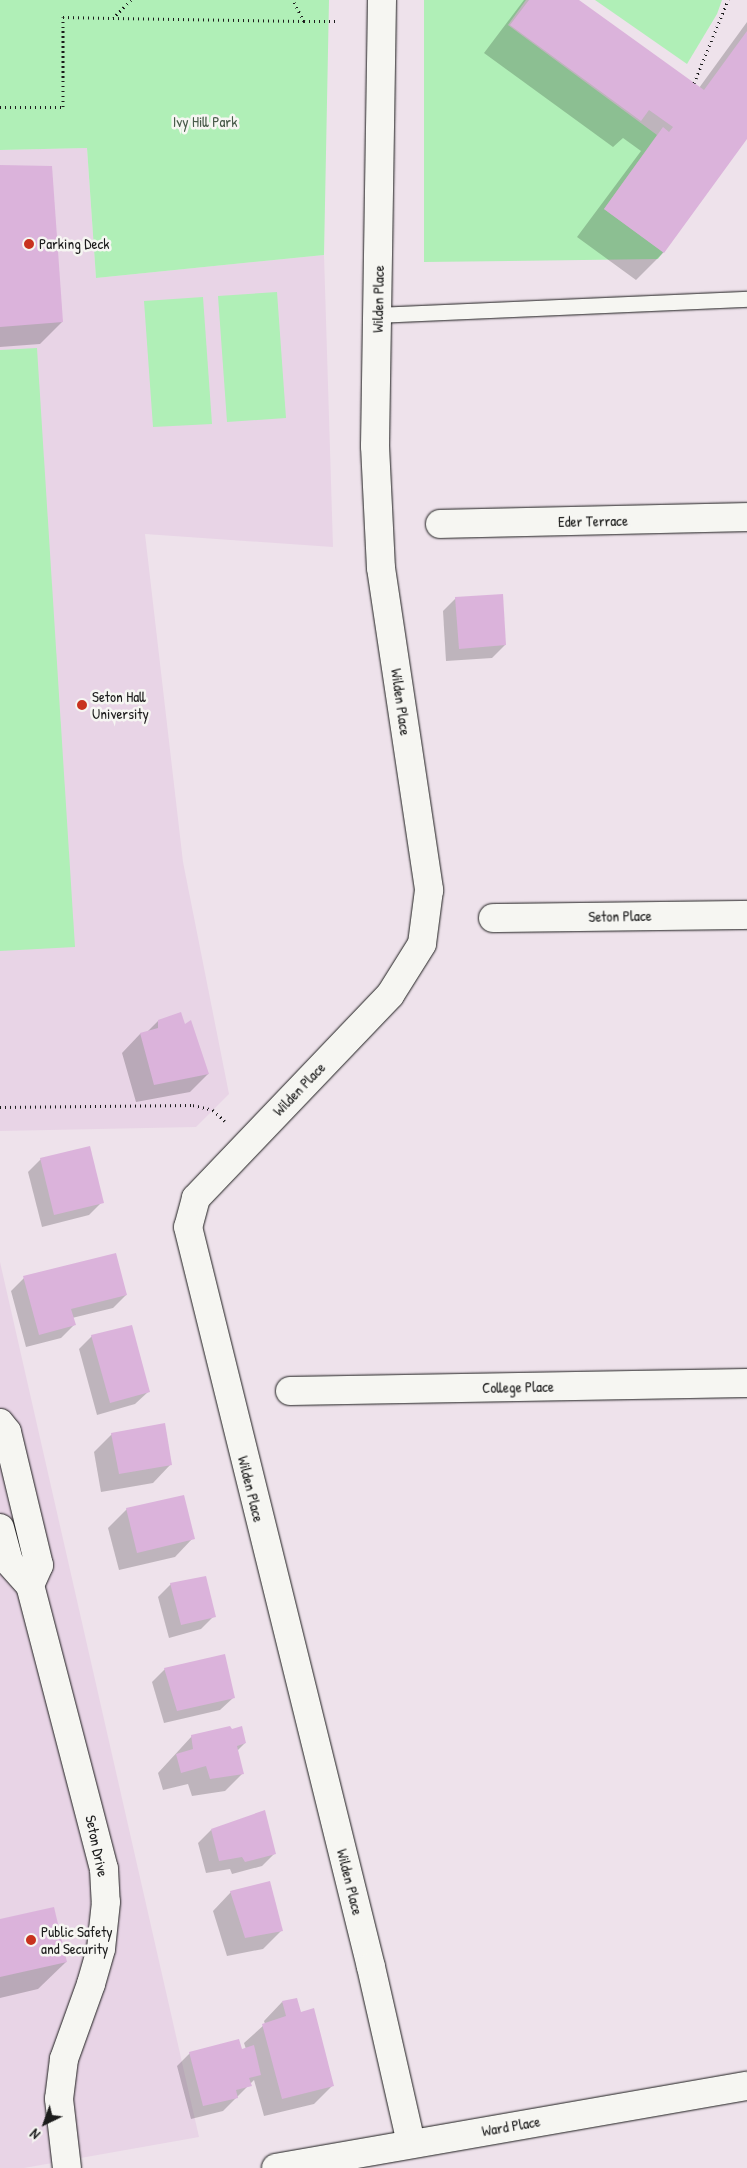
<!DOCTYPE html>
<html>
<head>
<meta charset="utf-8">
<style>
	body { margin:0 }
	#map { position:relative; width:747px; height:2168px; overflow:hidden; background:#eee2eb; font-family:"Patrick Hand",sans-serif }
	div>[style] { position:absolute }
	.built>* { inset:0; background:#e8d4e6 }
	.green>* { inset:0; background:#b0efb7 }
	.shadow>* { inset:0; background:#0003 }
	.building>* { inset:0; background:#dbb3db }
	.path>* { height:3px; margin-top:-1.5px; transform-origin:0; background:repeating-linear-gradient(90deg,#1c1c1c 0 1px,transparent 0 5px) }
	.roads { filter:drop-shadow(0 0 1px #1c1c1c) drop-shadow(0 0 1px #1c1c1c) }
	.lane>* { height:15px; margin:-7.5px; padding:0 7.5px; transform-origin:7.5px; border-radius:7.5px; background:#f6f6f2 }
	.street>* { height:28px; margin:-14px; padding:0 14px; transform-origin:14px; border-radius:14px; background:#f6f6f2 }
	.secondary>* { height:28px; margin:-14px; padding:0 14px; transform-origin:14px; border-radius:14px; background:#f6f6f2 }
	.dots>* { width:14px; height:14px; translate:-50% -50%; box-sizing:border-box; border:2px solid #f6f6f2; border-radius:50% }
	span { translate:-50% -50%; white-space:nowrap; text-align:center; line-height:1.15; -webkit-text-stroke:5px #f6f6f2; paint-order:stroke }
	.park-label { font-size:15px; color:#485b4a }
	.poi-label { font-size:15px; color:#1c1c1c }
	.left { translate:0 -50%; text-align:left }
	.street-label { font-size:15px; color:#1c1c1c }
	.north { position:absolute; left:20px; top:2098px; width:50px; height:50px; -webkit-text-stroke:4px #f6f6f2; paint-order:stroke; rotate:222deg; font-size:14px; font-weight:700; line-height:20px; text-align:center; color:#1c1c1c }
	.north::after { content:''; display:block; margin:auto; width:18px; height:22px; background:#1c1c1c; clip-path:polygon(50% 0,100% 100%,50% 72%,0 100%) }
</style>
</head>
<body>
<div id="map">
	<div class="built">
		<div style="clip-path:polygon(87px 148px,96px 278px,324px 255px,333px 547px,145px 534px,183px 862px,229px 1094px,196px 1127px,0 1131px,0 150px)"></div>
		<div style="clip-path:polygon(0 1262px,199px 2137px,24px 2168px,0 2168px)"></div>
	</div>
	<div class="green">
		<div style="clip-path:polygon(0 0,329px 0,324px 255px,96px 278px,87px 148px,0 150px)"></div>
		<div style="clip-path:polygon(424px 0,526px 0,508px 25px,657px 135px,604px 209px,663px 252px,658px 259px,424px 262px)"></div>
		<div style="clip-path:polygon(595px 0,722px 0,717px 14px,687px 64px)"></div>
		<div style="clip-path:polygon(277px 292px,286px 418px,227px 422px,218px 296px)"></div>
		<div style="clip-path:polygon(203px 297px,212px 424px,153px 427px,144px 301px)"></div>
		<div style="clip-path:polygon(37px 348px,75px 947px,0 951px,0 350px)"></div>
	</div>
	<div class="shadow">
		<div style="clip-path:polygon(524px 0,577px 0,699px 88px,747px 22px,747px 137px,663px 253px,636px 280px,577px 237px,641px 151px,623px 138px,613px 147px,484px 53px)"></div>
		<div style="clip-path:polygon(0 166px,62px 322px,40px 344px,0 347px)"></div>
		<div style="clip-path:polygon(456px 598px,505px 645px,492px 658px,446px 661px,443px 611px)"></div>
		<div style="clip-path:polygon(158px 1021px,208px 1074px,190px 1092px,136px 1102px,122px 1053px,140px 1034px,147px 1032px)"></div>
		<div style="clip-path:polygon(41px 1159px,102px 1202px,89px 1215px,42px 1227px,28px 1172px)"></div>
		<div style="clip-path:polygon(24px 1278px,126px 1295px,113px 1308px,72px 1318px,74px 1325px,61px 1338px,26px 1347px,11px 1291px)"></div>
		<div style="clip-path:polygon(92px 1336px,148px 1392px,135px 1404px,97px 1415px,79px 1349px)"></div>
		<div style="clip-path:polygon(112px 1434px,171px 1464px,153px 1483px,101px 1492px,94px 1452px)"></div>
		<div style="clip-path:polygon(127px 1509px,193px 1538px,175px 1557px,119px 1570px,108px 1528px)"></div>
		<div style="clip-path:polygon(171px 1584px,214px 1616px,201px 1629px,169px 1638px,158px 1597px)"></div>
		<div style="clip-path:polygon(165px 1669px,233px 1698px,220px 1710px,164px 1723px,152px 1682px)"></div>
		<div style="clip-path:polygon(192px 1736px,245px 1743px,237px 1751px,243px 1773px,225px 1791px,192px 1796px,188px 1784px,163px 1790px,158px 1773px)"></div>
		<div style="clip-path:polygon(211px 1830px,275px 1853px,262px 1866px,232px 1874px,230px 1869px,206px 1873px,198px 1843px)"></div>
		<div style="clip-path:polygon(231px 1892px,281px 1931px,263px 1949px,227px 1956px,213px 1911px)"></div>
		<div style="clip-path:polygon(0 1920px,66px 1962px,38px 1989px,0 1998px)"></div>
		<div style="clip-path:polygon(282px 2002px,301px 2013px,333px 2085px,314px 2104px,264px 2116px,254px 2080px,223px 2111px,191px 2119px,177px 2066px,190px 2053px,246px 2049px,244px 2043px,265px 2024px,264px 2021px)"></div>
	</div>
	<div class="building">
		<div style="clip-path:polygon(529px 0,579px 0,704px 90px,747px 31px,747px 139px,664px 253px,604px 209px,663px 127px,669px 132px,673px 127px,649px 110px,641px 121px,510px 25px)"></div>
		<div style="clip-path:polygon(0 165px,52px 166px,63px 322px,0 327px)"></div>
		<div style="clip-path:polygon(503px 594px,506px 645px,459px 649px,455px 597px)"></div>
		<div style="clip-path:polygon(181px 1012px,185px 1024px,191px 1020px,209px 1074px,154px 1085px,140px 1033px,158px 1028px,158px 1020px)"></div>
		<div style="clip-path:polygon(90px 1146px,104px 1203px,54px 1215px,40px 1158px)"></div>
		<div style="clip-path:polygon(116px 1253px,127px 1295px,71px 1309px,76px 1325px,39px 1335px,23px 1276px)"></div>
		<div style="clip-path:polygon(132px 1325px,150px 1392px,110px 1403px,91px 1335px)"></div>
		<div style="clip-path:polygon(165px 1423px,172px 1465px,119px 1474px,111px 1433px)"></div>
		<div style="clip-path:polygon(184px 1495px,195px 1539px,137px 1553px,126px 1508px)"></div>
		<div style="clip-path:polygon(206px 1576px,216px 1617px,181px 1625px,170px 1583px)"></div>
		<div style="clip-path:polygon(225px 1654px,235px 1698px,177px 1711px,164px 1668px)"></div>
		<div style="clip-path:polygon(230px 1726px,232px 1729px,242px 1726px,246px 1743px,237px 1746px,244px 1774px,210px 1779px,206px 1766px,181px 1773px,176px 1754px,193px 1749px,191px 1735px)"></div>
		<div style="clip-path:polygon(265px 1810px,276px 1854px,245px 1862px,242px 1857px,219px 1861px,211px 1829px)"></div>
		<div style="clip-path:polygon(270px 1881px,283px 1931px,245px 1938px,230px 1891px)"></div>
		<div style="clip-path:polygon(54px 1907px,67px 1962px,0 1977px,0 1919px)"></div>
		<div style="clip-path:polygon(297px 1998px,301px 2012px,314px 2008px,334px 2086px,282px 2099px,262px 2024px,286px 2016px,282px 2001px)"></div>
		<div style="clip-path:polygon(239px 2039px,242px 2049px,254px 2045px,261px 2075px,249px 2078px,252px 2086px,236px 2090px,238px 2098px,203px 2106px,189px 2052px)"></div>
	</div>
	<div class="path">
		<div style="left:131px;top:0;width:25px;rotate:135deg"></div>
		<div style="left:113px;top:18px;width:191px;rotate:0.9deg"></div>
		<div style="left:304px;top:21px;width:24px;rotate:-118deg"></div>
		<div style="left:304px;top:21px;width:34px"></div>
		<div style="left:694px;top:83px;width:90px;rotate:-67.7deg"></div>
		<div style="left:0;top:107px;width:63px"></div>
		<div style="left:63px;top:107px;width:90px;rotate:-90deg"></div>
		<div style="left:63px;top:17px;width:50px;rotate:1.1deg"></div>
		<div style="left:0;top:1107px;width:193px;rotate:-0.6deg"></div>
		<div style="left:193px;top:1105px;width:21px;rotate:14deg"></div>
		<div style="left:213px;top:1110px;width:16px;rotate:43deg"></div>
	</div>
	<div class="roads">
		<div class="lane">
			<div style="left:377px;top:315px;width:370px;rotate:-2.5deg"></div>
		</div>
		<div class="street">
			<div style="left:440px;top:524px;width:307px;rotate:-1.3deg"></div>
			<div style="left:493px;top:918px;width:254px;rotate:-0.7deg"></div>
			<div style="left:290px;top:1391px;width:457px;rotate:-1deg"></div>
			<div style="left:0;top:1423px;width:11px;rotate:52deg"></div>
			<div style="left:7px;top:1432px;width:137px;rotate:76.5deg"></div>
			<div style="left:39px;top:1565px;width:22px;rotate:114deg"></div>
			<div style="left:0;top:1528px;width:35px;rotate:75deg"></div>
			<div style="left:9px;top:1562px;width:31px;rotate:48deg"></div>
			<div style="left:30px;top:1585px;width:293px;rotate:75.4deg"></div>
			<div style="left:104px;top:1869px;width:33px;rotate:87deg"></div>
			<div style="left:106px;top:1902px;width:47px;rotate:96.1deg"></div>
			<div style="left:101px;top:1949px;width:36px;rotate:106deg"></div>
			<div style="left:91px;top:1984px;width:80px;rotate:109.8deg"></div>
			<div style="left:64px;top:2059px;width:40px;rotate:97.1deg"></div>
			<div style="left:59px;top:2099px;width:69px;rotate:83.4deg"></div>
		</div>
		<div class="secondary">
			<div style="left:382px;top:0;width:446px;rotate:90.9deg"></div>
			<div style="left:375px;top:446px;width:122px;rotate:87.2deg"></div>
			<div style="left:381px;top:568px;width:326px;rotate:81.5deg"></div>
			<div style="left:429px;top:890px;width:54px;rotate:97.4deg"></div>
			<div style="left:422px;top:944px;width:60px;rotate:122.1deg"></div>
			<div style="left:390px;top:995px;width:281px;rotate:133.7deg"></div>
			<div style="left:196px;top:1198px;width:30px;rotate:105deg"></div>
			<div style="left:188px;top:1227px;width:762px;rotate:76.11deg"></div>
			<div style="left:371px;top:1967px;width:180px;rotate:77.2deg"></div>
			<div style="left:276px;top:2168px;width:478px;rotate:-9.9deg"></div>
		</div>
	</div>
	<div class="dots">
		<div style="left:29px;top:244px;background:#c8321e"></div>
		<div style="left:82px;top:705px;background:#c8321e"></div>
		<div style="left:31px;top:1940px;background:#c8321e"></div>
	</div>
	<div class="park-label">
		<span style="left:205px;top:122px">Ivy Hill Park</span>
	</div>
	<div class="poi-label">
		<span class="left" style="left:39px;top:244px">Parking Deck</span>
		<span class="left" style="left:92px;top:705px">Seton Hall<br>University</span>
		<span class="left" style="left:41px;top:1940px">Public Safety<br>and Security</span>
	</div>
	<div class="street-label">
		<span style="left:378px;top:299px;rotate:-89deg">Wilden Place</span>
		<span style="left:593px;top:521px;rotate:-1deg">Eder Terrace</span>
		<span style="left:401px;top:702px;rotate:82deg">Wilden Place</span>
		<span style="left:620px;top:916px;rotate:-1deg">Seton Place</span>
		<span style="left:299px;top:1089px;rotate:-46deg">Wilden Place</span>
		<span style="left:518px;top:1387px;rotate:-1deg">College Place</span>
		<span style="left:251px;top:1489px;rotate:76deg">Wilden Place</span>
		<span style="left:97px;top:1846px;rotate:78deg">Seton Drive</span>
		<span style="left:350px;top:1882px;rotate:76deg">Wilden Place</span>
		<span style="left:511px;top:2126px;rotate:-10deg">Ward Place</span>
	</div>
	<div class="north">N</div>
</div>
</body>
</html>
